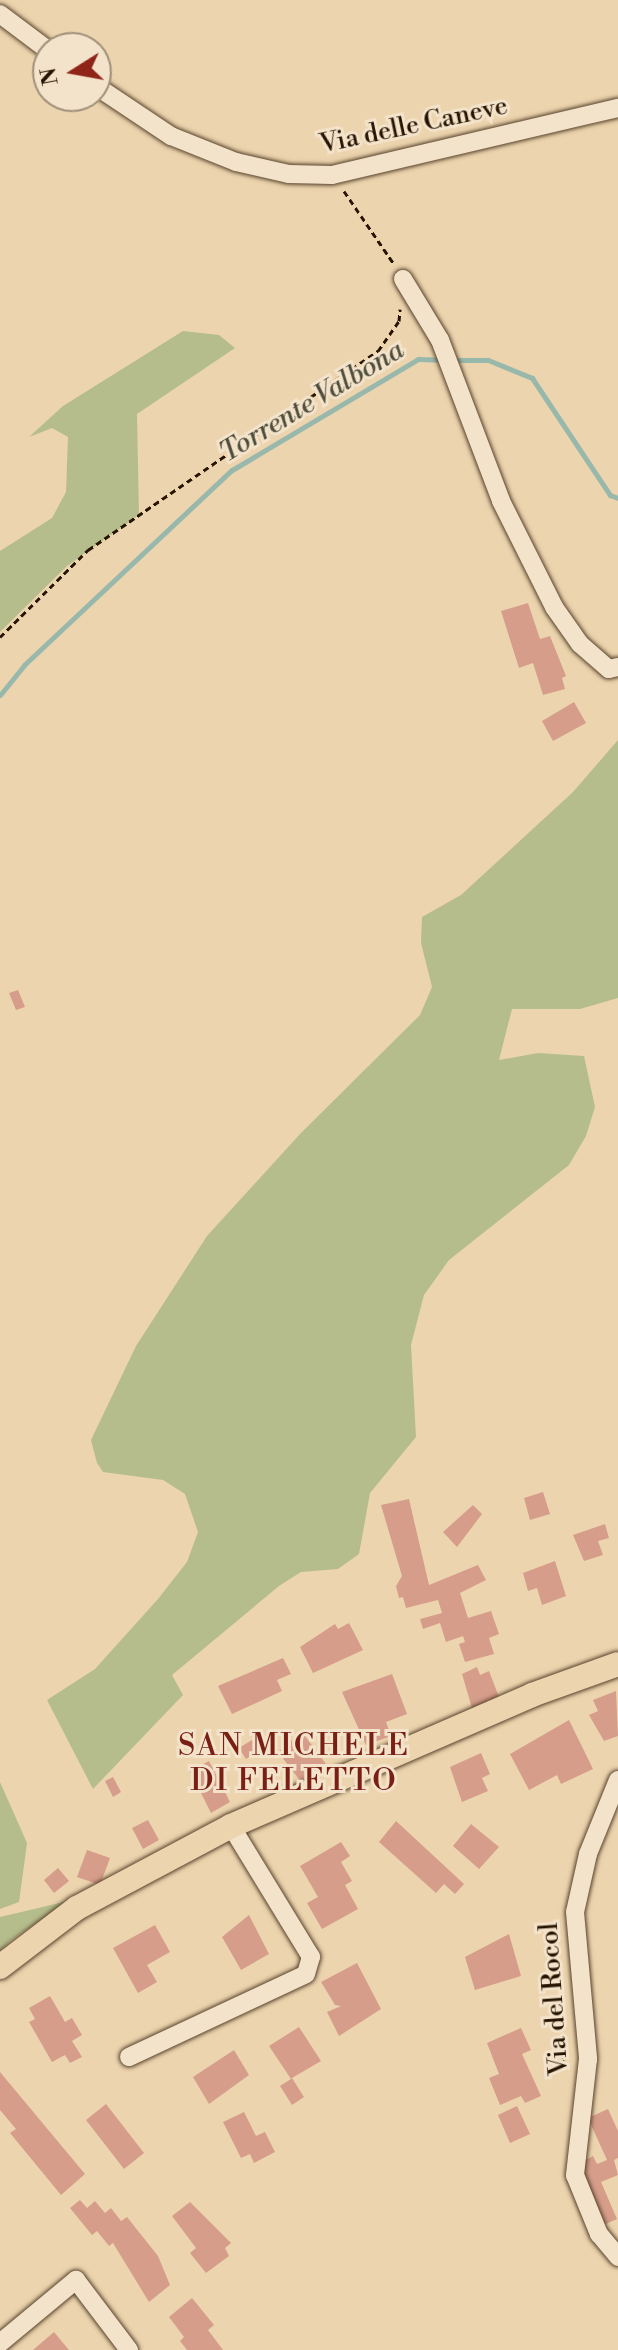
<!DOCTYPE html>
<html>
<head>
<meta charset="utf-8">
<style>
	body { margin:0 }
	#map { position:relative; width:618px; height:2350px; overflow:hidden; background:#ecd4ae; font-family:"Libre Bodoni",serif }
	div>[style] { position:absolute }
	.green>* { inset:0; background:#b6bd8c }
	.stream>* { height:5px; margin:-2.5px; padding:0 2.5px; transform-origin:2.5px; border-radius:2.5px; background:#99b8ac }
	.building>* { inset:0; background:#d69d8a }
	.path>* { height:3px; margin-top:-1.5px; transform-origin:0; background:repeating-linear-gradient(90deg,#261300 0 6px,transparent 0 10px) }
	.roads { filter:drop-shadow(0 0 2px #58432c) drop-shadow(0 0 2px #58432c) }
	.minor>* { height:18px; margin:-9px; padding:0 9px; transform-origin:9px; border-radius:9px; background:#f3e3ca }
	.major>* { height:24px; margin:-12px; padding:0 12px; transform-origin:12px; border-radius:12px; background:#ecd4ae }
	span { translate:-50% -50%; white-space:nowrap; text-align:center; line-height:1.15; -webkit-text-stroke:6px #f3e3ca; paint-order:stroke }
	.street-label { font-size:26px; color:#261300 }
	.water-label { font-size:28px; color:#4e4d3c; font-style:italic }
	.quarter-label { font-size:30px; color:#7a1f14; letter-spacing:2px }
	.north { position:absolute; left:32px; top:32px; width:80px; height:80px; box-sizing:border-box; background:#f3e3ca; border:2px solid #a19079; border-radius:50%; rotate:259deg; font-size:22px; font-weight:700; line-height:32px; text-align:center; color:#261300 }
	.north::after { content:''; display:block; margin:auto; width:28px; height:36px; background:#8f2418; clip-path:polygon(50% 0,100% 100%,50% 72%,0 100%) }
</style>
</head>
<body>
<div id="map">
	<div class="green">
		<div style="clip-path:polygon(183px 331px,219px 335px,235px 348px,137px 414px,139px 515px,67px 566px,0 632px,0 551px,52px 518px,66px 492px,68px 437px,52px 428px,29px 437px,63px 406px)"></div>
		<div style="clip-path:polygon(618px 740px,618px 998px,580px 1009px,512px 1009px,499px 1060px,538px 1053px,584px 1056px,595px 1107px,586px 1136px,569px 1165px,449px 1260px,424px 1295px,411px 1345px,416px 1437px,370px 1493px,359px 1554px,338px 1569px,301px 1572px,279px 1586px,172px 1675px,183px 1695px,93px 1789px,47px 1700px,95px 1669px,158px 1599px,187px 1562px,198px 1532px,185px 1494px,163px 1480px,103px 1472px,97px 1463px,91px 1440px,136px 1346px,207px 1236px,300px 1134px,420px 1015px,432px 987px,421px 943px,422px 917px,461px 895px,573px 792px)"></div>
		<div style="clip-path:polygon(0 1782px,27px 1843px,19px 1902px,0 1909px)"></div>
		<div style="clip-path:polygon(68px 1901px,10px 1941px,0 1951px,0 1917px)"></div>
	</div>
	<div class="stream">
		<div style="left:451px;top:360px;width:37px"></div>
		<div style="left:488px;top:360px;width:48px;rotate:22.2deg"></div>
		<div style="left:532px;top:378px;width:141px;rotate:56.3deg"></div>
		<div style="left:610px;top:495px;width:9px;rotate:21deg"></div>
		<div style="left:0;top:695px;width:38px;rotate:-51deg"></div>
		<div style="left:24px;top:665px;width:285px;rotate:-43.2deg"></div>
		<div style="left:232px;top:470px;width:217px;rotate:-30.8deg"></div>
		<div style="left:418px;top:359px;width:23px;rotate:2deg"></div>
	</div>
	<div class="building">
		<div style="clip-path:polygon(528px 603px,540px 639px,550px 636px,566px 676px,562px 678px,565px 689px,543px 695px,533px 663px,519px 668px,501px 611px)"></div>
		<div style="clip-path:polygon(574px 702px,586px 723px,553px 741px,542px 721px)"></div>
		<div style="clip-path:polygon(18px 990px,25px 1007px,16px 1010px,9px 993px)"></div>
		<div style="clip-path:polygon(543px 1492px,550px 1514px,530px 1520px,524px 1498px)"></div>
		<div style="clip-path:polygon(409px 1499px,429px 1585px,478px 1565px,486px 1580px,460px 1593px,468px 1618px,491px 1611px,499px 1634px,489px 1638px,494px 1654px,465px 1662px,459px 1644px,465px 1642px,463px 1636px,446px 1642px,440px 1623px,423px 1629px,420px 1619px,442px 1613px,438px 1600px,406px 1608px,403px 1597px,399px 1598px,396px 1586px,402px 1576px,381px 1505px)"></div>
		<div style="clip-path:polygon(473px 1505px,482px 1514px,457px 1547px,443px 1532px)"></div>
		<div style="clip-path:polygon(605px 1524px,609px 1538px,598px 1541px,603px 1555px,584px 1561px,573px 1535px)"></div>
		<div style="clip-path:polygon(555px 1561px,566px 1596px,542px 1605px,537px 1588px,528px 1591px,523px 1573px)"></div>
		<div style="clip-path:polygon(349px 1623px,363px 1650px,313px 1673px,300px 1647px,335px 1624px,338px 1629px)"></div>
		<div style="clip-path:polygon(283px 1658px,291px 1674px,277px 1680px,282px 1691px,232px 1714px,218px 1686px)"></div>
		<div style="clip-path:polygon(477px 1667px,480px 1675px,489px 1671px,499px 1697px,472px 1708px,462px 1674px)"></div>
		<div style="clip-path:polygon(392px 1674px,407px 1714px,386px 1722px,391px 1736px,366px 1745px,342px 1692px)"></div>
		<div style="clip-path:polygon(616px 1691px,618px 1736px,604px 1741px,589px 1715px,598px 1711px,593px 1700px)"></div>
		<div style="clip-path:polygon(569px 1720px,593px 1769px,561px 1784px,557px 1775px,529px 1790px,510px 1754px)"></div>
		<div style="clip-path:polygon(302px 1732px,326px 1764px,302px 1783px,278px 1752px)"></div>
		<div style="clip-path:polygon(252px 1740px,259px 1751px,246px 1759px,239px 1748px)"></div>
		<div style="clip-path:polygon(481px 1753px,490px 1774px,482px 1778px,488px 1791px,462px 1802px,450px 1767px)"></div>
		<div style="clip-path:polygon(209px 1761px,230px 1802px,211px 1813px,190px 1771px)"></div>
		<div style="clip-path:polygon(113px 1777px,121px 1792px,113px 1797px,105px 1781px)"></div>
		<div style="clip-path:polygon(148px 1820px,159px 1840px,143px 1849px,132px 1828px)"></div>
		<div style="clip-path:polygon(396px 1821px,464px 1884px,455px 1894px,444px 1884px,436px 1893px,379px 1842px)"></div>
		<div style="clip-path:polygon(471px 1824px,499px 1847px,479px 1869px,453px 1846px)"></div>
		<div style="clip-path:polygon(341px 1842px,350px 1856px,341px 1862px,352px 1881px,345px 1885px,358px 1909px,322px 1929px,307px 1903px,318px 1897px,300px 1866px)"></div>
		<div style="clip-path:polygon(87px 1850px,110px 1858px,100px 1885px,77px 1877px)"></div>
		<div style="clip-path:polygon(58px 1868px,69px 1881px,54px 1893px,44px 1880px)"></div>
		<div style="clip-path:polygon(249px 1915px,269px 1954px,241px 1970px,222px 1937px)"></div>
		<div style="clip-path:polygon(155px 1925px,170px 1952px,147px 1965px,157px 1982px,138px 1993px,113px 1948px)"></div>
		<div style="clip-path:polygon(509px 1934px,521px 1976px,475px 1990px,465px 1957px)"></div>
		<div style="clip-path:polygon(357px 1963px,381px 2009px,339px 2036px,327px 2012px,341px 2006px,335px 2005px,321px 1982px)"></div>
		<div style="clip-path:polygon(50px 1996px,65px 2022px,72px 2018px,82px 2035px,72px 2041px,82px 2057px,70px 2063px,65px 2055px,52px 2062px,29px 2022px,35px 2019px,29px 2008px)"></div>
		<div style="clip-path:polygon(299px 2027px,321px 2061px,292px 2078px,304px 2097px,292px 2105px,280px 2086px,291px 2079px,269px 2046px)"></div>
		<div style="clip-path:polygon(521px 2028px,531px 2050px,522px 2054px,541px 2096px,525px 2103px,521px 2096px,500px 2105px,489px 2078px,499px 2074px,487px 2043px)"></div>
		<div style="clip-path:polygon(234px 2050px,249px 2075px,209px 2104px,193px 2077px)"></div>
		<div style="clip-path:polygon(0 2072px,85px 2174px,61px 2195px,10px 2133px,16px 2129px,0 2110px)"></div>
		<div style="clip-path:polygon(106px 2104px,144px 2153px,124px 2169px,86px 2120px)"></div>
		<div style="clip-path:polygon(517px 2106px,530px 2134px,510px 2143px,498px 2115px)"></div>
		<div style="clip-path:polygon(608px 2109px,618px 2131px,618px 2158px,614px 2160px,618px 2175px,601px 2182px,617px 2219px,601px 2226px,577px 2173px,582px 2162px,593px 2156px,597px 2164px,607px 2160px,588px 2118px)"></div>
		<div style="clip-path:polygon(244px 2112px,256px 2136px,265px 2132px,275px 2152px,254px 2163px,250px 2154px,241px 2158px,223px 2122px)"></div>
		<div style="clip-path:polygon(80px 2200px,87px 2208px,95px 2201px,105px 2213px,111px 2208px,121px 2221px,127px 2217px,158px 2256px,170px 2285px,149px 2302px,113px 2243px,109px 2246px,97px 2231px,92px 2235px,70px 2208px)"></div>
		<div style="clip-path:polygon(190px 2202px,231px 2243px,225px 2248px,229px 2256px,206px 2273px,190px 2253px,196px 2248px,172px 2216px)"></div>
		<div style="clip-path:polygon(192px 2298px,214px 2325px,208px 2330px,223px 2350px,187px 2350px,180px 2341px,184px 2337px,169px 2317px)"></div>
		<div style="clip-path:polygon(54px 2332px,69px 2350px,33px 2350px)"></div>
	</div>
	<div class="path">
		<div style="left:344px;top:191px;width:88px;rotate:55.6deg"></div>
		<div style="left:0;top:637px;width:124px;rotate:-44.7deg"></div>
		<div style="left:88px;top:550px;width:352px;rotate:-34.5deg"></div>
		<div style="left:378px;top:351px;width:37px;rotate:-55deg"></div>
		<div style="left:399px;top:321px;width:12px;rotate:-85deg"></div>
		<div style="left:544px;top:2066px;width:25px;rotate:-21deg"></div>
	</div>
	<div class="roads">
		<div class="minor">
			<div style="left:0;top:14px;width:60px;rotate:36.9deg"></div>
			<div style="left:96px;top:86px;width:90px;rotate:33.7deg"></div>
			<div style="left:171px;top:136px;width:70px;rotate:21.8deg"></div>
			<div style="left:236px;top:162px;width:54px;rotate:12.8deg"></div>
			<div style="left:289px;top:174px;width:43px;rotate:1.3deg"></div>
			<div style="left:332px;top:175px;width:294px;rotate:-13.2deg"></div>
			<div style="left:403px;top:279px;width:71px;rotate:58.8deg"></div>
			<div style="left:440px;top:340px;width:172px;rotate:69.2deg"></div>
			<div style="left:501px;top:501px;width:119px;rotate:63.4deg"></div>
			<div style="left:554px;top:607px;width:45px;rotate:54.9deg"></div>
			<div style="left:580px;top:644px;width:38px;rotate:41deg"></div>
			<div style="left:609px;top:669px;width:9px;rotate:-13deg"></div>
			<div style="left:618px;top:1780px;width:80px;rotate:112.1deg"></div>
			<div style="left:588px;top:1854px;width:59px;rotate:102.6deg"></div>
			<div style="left:575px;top:1912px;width:148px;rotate:84.9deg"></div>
			<div style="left:588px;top:2059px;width:117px;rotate:96.4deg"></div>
			<div style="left:575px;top:2175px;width:64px;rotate:67.9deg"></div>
			<div style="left:599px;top:2234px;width:30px;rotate:50deg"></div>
			<div style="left:129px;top:2057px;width:195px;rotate:-25.1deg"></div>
			<div style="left:306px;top:1974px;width:18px;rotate:-74deg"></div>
			<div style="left:311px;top:1957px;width:153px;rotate:-121.4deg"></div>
			<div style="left:0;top:2343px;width:99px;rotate:-39.7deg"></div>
			<div style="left:76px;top:2280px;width:88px;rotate:52.9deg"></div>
		</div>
		<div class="major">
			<div style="left:0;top:1967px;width:97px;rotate:-37.5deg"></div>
			<div style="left:77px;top:1908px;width:174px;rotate:-28deg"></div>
			<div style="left:231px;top:1826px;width:328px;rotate:-23.5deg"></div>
			<div style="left:532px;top:1695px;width:91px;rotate:-19.8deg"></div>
		</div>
	</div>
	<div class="street-label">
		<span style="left:414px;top:126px;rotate:-12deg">Via delle Caneve</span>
		<span style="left:555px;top:1999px;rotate:-94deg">Via del Rocol</span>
	</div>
	<div class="water-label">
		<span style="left:312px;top:402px;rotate:-31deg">Torrente Valbona</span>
	</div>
	<div class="quarter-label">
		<span style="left:294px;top:1763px">SAN MICHELE<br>DI FELETTO</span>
	</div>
	<div class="north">N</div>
</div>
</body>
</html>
